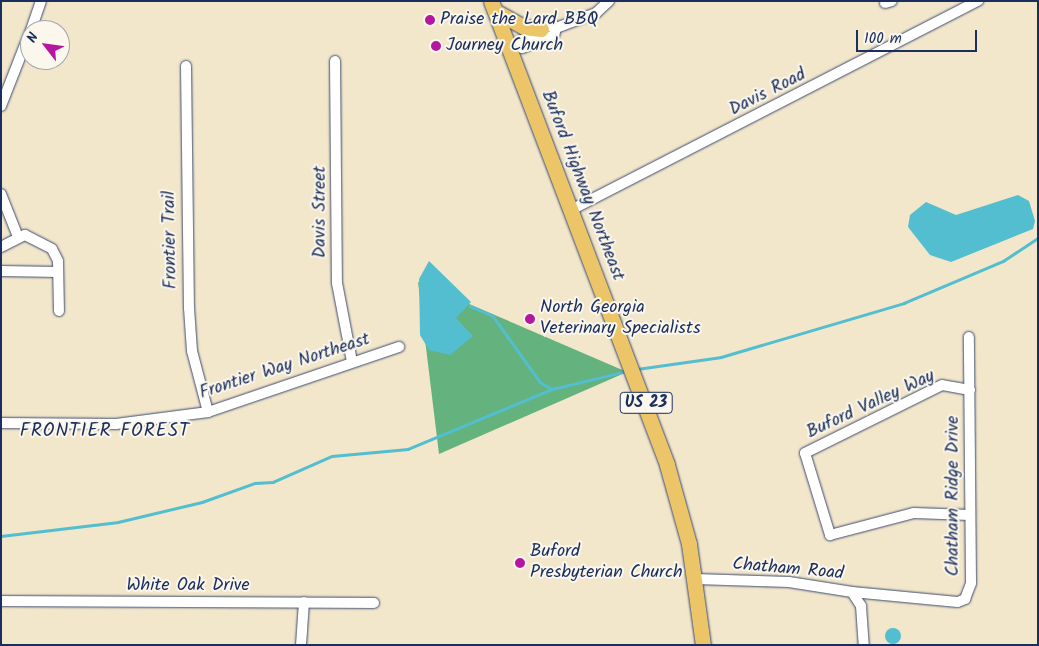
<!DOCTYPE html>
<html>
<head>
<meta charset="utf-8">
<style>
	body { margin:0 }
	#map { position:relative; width:1039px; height:646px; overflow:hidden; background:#f2e6cb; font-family:Kalam,sans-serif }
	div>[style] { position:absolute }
	.forest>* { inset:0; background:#64b27e }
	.water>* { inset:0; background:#53becf }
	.round { border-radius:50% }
	.stream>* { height:2.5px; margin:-1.25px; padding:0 1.25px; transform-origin:1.25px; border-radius:1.25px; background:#53becf }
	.roads { filter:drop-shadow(0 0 1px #3b4a6e) drop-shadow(0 0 1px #3b4a6e) }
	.minor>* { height:10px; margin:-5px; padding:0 5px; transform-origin:5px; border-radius:5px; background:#fff }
	.primary>* { height:15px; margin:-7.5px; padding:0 7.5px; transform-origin:7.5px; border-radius:7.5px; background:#edc569 }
	.dots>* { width:14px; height:14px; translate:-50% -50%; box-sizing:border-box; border:2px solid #fbf7ec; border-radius:50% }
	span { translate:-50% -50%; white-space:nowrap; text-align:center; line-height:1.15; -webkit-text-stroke:4px #fbf7ec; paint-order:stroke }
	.shield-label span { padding:1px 4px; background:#fbf7ec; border:1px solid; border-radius:4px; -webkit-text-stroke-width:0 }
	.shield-label { font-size:16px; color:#1b2f5e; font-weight:700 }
	.poi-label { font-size:18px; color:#1b2f5e }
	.left { translate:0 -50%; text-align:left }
	.street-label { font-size:18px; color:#1b2f5e }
	.neighbourhood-label { font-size:19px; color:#1b2f5e; letter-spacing:1px }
	.frame { position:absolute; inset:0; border:2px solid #1b2f5e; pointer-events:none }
	.north { position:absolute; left:20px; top:20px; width:50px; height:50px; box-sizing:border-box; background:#fbf7ec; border:1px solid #a1a7b3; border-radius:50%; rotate:300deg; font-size:14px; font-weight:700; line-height:20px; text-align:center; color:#1b2f5e }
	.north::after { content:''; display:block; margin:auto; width:18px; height:22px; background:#b5179e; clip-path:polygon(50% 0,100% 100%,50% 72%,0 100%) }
	.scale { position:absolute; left:856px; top:30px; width:121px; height:22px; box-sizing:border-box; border:2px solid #1b2f5e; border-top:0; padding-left:6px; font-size:15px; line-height:18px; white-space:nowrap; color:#1b2f5e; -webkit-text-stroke:4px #fbf7ec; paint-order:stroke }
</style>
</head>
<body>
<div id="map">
	<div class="forest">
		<div style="clip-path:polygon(418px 282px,627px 372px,439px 454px)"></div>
	</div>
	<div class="water">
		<div style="clip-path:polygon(1018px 195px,1029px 201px,1035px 221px,1033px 229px,951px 262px,930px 255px,908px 227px,910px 215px,926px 202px,956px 215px)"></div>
		<div style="clip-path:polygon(429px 261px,471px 302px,456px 318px,473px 336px,450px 355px,429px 350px,420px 335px,419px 279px)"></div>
		<div class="round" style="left:885px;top:628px;width:16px;height:16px"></div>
	</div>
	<div class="stream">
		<div style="left:470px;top:306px;width:25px;rotate:23deg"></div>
		<div style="left:493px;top:316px;width:81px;rotate:54.5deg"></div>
		<div style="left:540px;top:382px;width:14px;rotate:30deg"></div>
		<div style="left:637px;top:369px;width:85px;rotate:-8.1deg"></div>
		<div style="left:721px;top:357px;width:191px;rotate:-16.4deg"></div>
		<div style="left:904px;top:303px;width:108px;rotate:-23deg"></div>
		<div style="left:1003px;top:261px;width:42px;rotate:-33.3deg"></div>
		<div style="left:1px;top:536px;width:118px;rotate:-6.8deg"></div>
		<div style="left:118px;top:522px;width:86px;rotate:-13.4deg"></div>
		<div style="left:202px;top:502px;width:56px;rotate:-19.7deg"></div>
		<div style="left:255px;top:483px;width:18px;rotate:-3deg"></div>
		<div style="left:273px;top:482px;width:64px;rotate:-23.8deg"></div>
		<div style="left:332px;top:456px;width:76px;rotate:-5.3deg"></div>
		<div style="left:408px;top:449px;width:156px;rotate:-22.6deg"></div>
		<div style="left:552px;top:389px;width:77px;rotate:-13.5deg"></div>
	</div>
	<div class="roads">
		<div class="minor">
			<div style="left:885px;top:3px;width:7px;rotate:-16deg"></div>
			<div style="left:31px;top:30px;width:31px;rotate:-71deg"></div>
			<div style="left:516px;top:44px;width:7px;rotate:34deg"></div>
			<div style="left:522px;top:48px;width:35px;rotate:-22deg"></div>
			<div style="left:554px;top:35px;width:7px;rotate:-74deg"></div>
			<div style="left:556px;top:28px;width:43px;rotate:-20.6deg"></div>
			<div style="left:596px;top:13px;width:18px;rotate:-43deg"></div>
			<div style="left:511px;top:46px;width:47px;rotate:-28.2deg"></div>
			<div style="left:552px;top:24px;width:6px;rotate:45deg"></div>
			<div style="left:335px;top:61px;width:222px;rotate:89.5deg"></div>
			<div style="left:337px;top:283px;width:80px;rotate:79.2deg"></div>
			<div style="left:186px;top:66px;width:242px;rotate:89.3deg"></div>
			<div style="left:189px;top:308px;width:43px;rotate:86deg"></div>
			<div style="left:192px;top:351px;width:63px;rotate:75.3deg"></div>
			<div style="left:1px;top:106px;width:79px;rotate:-68.6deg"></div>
			<div style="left:1px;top:194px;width:46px;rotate:68.4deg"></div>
			<div style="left:571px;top:210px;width:458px;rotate:-27.2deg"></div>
			<div style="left:1px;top:247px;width:27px;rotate:-27deg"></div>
			<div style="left:25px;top:235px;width:30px;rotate:27deg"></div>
			<div style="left:52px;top:249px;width:13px;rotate:63deg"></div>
			<div style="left:58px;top:261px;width:50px;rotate:88.9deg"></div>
			<div style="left:1px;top:271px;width:57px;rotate:1deg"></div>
			<div style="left:970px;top:390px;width:28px;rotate:-170deg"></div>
			<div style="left:942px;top:385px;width:153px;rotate:153.6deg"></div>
			<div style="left:805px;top:453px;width:86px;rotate:73deg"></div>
			<div style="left:830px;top:535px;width:87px;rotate:-14.7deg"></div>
			<div style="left:914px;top:513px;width:56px;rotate:2deg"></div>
			<div style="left:1px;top:423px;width:115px;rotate:0.5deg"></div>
			<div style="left:116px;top:424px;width:93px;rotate:-7.4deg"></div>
			<div style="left:208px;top:412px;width:202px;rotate:-18.8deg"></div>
			<div style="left:695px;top:579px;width:94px;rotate:1.8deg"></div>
			<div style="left:789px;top:582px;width:64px;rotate:9deg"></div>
			<div style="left:852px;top:592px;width:17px;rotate:57deg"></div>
			<div style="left:861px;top:606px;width:39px;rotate:86deg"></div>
			<div style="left:852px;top:592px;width:106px;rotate:5.4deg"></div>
			<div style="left:958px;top:602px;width:8px;rotate:-23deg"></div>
			<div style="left:965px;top:599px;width:17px;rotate:-69deg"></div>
			<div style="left:971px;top:583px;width:246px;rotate:-90.5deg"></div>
			<div style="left:1px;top:601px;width:373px;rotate:0.3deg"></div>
			<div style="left:301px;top:645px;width:43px;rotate:-86deg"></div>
		</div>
		<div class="primary">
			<div style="left:491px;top:1px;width:496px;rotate:69.2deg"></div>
			<div style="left:667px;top:465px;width:82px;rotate:74.4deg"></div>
			<div style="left:689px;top:544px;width:102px;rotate:82.1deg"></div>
			<div style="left:495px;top:11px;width:33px;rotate:29deg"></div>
			<div style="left:524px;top:27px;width:17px;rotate:7deg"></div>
		</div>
	</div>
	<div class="dots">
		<div style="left:430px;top:20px;background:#b5179e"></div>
		<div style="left:436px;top:46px;background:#b5179e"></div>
		<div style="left:530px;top:319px;background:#b5179e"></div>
		<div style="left:520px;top:563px;background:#b5179e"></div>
	</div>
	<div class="shield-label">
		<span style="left:646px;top:403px">US 23</span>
	</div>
	<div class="poi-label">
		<span class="left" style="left:440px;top:20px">Praise the Lard BBQ</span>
		<span class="left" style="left:446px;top:46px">Journey Church</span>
		<span class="left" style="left:540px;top:319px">North Georgia<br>Veterinary Specialists</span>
		<span class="left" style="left:530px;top:563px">Buford<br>Presbyterian Church</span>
	</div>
	<div class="street-label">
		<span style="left:768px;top:93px;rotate:-27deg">Davis Road</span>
		<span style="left:582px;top:186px;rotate:69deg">Buford Highway Northeast</span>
		<span style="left:321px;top:212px;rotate:-90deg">Davis Street</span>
		<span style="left:171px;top:240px;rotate:-91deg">Frontier Trail</span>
		<span style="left:285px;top:367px;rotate:-18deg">Frontier Way Northeast</span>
		<span style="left:871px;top:405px;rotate:-25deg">Buford Valley Way</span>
		<span style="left:954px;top:496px;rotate:-90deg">Chatham Ridge Drive</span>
		<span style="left:788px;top:570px;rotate:5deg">Chatham Road</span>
		<span style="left:188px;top:586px">White Oak Drive</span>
	</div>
	<div class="neighbourhood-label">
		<span style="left:105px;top:432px">FRONTIER FOREST</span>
	</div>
	<div class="frame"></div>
	<div class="north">N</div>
	<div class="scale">100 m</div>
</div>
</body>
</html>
